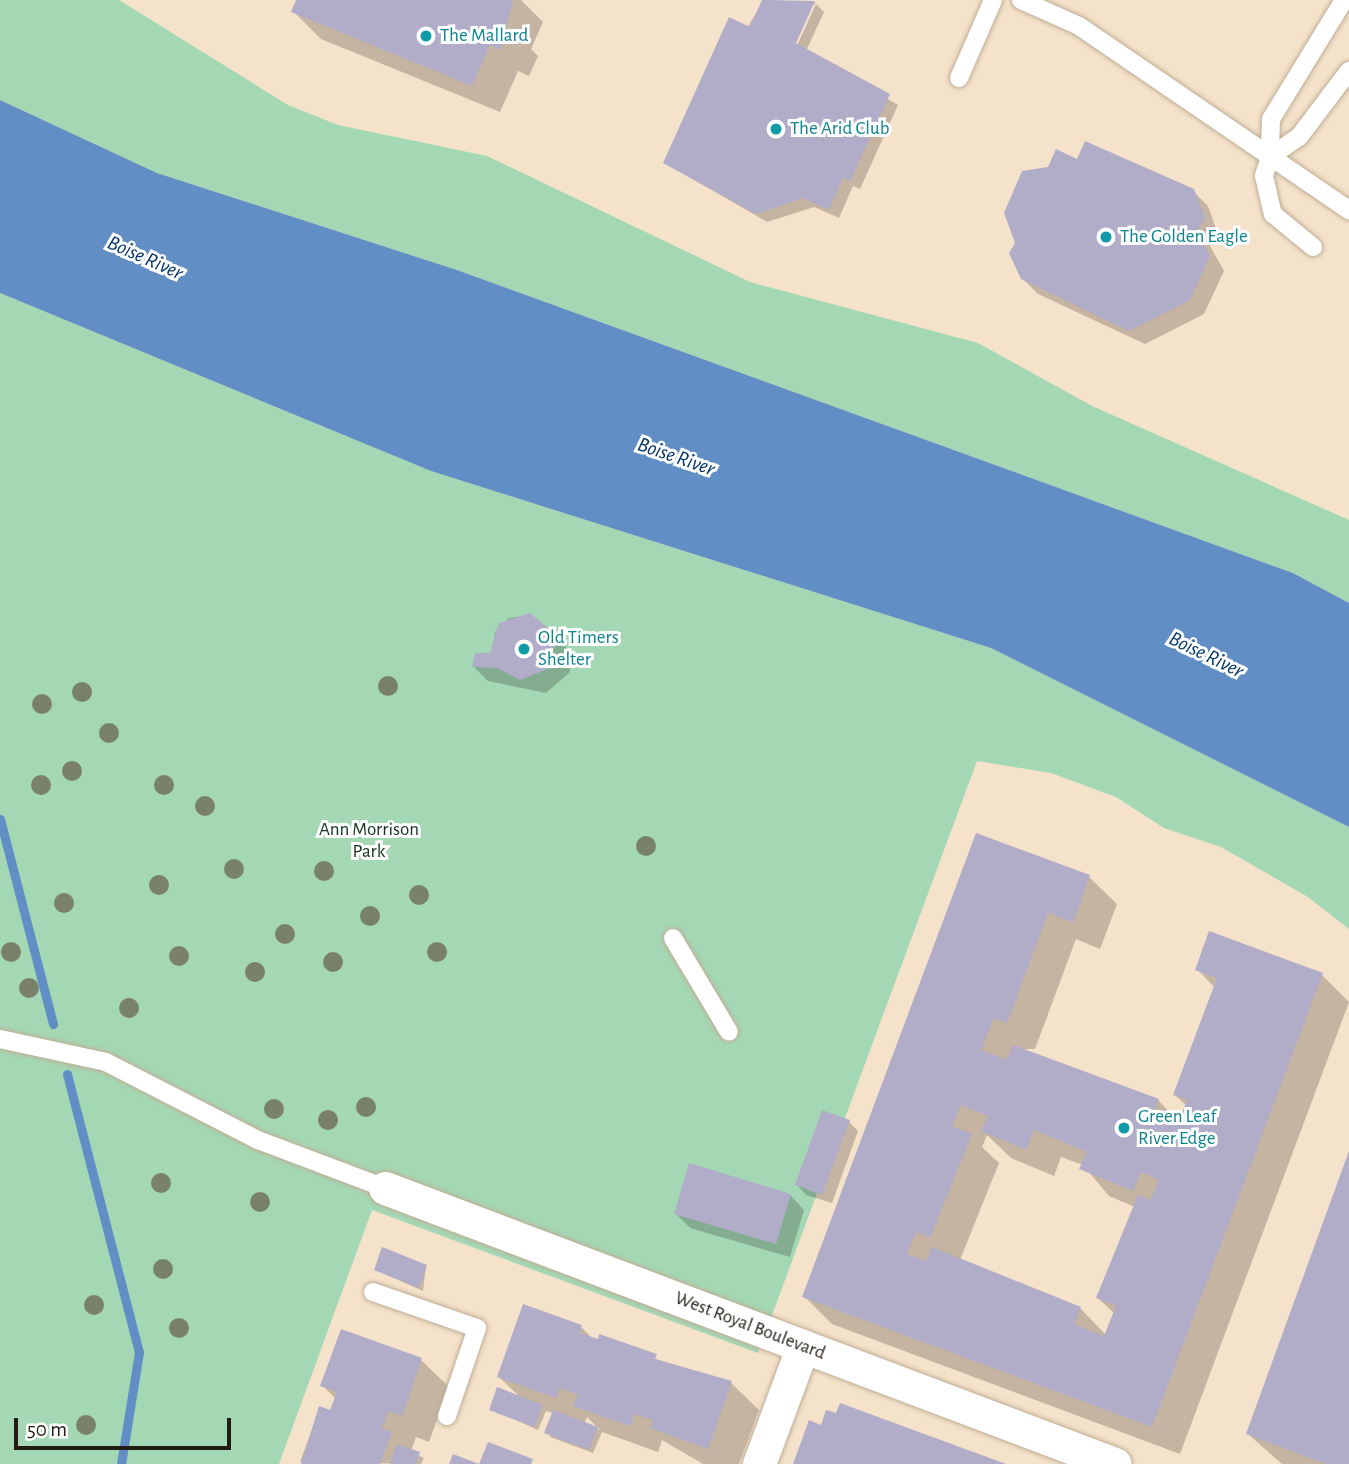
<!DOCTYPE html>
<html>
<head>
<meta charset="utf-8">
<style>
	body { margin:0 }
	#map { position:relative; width:1349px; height:1464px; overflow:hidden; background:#f5e2ca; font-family:"Alegreya Sans",sans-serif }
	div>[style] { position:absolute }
	.green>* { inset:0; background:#a4d8b4 }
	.water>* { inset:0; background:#618fc5 }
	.shadow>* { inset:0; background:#0003 }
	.stream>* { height:9px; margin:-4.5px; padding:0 4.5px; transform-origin:4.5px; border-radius:4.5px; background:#618fc5 }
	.building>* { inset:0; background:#b1adc8 }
	.roads { filter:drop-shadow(0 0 2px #bfad96) drop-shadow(0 0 2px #bfad96) }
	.service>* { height:18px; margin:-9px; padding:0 9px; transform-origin:9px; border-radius:9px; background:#fff }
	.minor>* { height:33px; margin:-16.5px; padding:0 16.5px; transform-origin:16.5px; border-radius:16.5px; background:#fff }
	.trees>* { width:20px; height:20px; margin:-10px; border-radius:50%; background:#79816c }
	.dots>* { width:19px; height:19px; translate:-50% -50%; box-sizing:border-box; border:4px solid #fff; border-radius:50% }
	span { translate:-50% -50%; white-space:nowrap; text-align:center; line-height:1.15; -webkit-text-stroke:6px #fff; paint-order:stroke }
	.culture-label { font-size:19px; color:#0d838f }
	.left { translate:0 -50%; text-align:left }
	.park-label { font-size:19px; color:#13321f }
	.street-label { font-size:19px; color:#231c14 }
	.water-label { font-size:21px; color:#033668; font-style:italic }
	.scale { position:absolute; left:14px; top:1418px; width:217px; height:32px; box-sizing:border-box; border:4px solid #231c14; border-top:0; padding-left:9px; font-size:21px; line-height:24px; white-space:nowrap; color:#231c14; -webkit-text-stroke:5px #fff; paint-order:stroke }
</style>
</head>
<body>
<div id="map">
	<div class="green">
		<div style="clip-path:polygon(0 0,119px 0,288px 105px,338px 125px,487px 156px,750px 282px,978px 343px,1092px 406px,1349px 520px,1349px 603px,1293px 573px,457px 270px,157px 173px,0 100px)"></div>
		<div style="clip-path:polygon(0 293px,431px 471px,991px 648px,1349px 827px,1349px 929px,1308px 897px,1221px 847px,1164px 828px,1116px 797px,1051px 773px,977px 761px,758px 1353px,372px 1210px,279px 1464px,0 1464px)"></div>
	</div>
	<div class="water">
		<div style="clip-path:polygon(0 100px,157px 173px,457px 270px,1293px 573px,1349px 603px,1349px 827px,991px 648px,431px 471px,0 293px)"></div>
	</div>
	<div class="shadow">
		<div style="clip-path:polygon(298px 0,521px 0,543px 22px,531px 49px,538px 56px,529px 76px,518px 71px,500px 112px,321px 39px,293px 11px)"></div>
		<div style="clip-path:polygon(evenodd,764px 0,814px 2px,824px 12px,806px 51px,898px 105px,860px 189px,853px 186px,839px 218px,814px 207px,767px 222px,665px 163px,764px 0,812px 4px,816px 4px,794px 52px,791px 50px,812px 4px)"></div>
		<div style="clip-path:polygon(1078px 161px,1193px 191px,1208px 206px,1218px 234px,1210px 246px,1224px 271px,1204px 314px,1145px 344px,1038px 294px,1022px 278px)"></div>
		<div style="clip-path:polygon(530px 615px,570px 651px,570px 672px,546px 693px,488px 681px,474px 667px,492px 655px,495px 632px,509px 618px)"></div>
		<div style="clip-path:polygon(evenodd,977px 835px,1089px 877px,1117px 904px,1100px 949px,1076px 939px,1035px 1049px,1020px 1049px,1158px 1100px,1180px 1123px,1187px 1106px,1175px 1095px,1215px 988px,1197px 969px,1322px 975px,1349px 1002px,1180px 1454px,832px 1324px,804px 1296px,977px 835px,987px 1135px,1011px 1158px,1054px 1176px,1061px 1157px,1083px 1165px,1109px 1196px,1135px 1207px,1098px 1298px,1115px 1314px,1106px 1335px,1080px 1308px,960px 1260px,999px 1163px,982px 1147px,987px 1135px)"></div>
		<div style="clip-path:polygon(849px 1122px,858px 1131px,832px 1203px,806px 1195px,797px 1185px)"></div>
		<div style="clip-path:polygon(1349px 1155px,1349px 1464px,1282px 1464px,1248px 1434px)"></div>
		<div style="clip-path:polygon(790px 1195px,804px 1210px,790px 1257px,690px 1228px,676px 1214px)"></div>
		<div style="clip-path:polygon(426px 1266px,423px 1291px,376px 1270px)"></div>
		<div style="clip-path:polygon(evenodd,581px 1327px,593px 1339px,731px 1383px,759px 1410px,739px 1464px,703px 1464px,662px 1440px,658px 1452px,602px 1432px,593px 1453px,550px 1437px,553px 1413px,546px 1411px,538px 1430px,491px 1409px,521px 1398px,499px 1377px,581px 1327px,587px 1417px,600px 1430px,584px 1424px,587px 1417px)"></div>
		<div style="clip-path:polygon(342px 1331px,421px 1360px,449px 1387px,429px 1442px,416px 1437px,411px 1451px,424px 1458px,421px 1464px,300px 1462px,320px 1408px,331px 1412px,336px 1399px,322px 1385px)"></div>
	</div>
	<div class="stream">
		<div style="left:0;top:819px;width:212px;rotate:75.5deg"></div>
		<div style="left:67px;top:1074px;width:287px;rotate:75.5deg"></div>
		<div style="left:139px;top:1352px;width:113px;rotate:99.1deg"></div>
	</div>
	<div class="building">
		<div style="clip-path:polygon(296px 0,513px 0,501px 50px,490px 45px,472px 86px,291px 12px)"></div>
		<div style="clip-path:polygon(762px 0,815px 1px,796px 43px,890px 94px,850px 181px,843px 178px,829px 210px,803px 198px,756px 214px,663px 163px,729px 17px,750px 27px)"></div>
		<div style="clip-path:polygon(1085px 141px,1194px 189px,1205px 218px,1197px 230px,1210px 256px,1190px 300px,1129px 331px,1021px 279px,1009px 253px,1015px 243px,1004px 213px,1022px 171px,1048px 167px,1056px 149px,1077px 159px)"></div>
		<div style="clip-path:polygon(530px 613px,556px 635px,550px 668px,520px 680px,497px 668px,472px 667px,475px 653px,490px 653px,499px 623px)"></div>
		<div style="clip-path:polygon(evenodd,976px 833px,1090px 875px,1073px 922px,1048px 913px,1007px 1023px,994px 1018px,981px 1050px,1007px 1060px,1013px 1045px,1159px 1099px,1154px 1111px,1179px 1121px,1187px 1100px,1173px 1095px,1217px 978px,1195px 970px,1209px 931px,1323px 973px,1152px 1427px,802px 1297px,976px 833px,961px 1105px,988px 1116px,981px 1131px,1026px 1150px,1034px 1130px,1087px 1152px,1079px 1169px,1133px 1191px,1141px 1172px,1159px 1180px,1150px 1200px,1138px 1195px,1096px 1298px,1116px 1306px,1104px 1336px,1074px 1324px,1081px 1307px,932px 1247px,926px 1261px,907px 1254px,916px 1232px,930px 1238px,972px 1134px,952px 1126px,961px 1105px)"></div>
		<div style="clip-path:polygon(822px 1110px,850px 1120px,822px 1195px,795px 1185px)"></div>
		<div style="clip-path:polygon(1349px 1151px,1349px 1464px,1326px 1464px,1246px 1434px)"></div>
		<div style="clip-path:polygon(689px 1163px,791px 1194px,776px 1244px,674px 1214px)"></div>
		<div style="clip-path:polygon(382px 1247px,427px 1265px,419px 1288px,374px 1270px)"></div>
		<div style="clip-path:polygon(523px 1304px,582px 1325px,580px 1333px,598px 1339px,599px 1334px,657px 1354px,655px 1359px,732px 1381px,708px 1449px,650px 1428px,653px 1420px,635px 1414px,630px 1426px,573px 1406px,578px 1394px,560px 1388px,556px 1398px,497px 1377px)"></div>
		<div style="clip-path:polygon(341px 1329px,422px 1358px,402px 1416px,388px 1411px,382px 1428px,392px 1432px,380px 1464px,301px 1464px,319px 1406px,330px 1410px,337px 1392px,320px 1386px)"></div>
		<div style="clip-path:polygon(497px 1387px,543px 1405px,534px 1427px,489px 1410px)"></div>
		<div style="clip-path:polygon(840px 1403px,1006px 1464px,793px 1464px,809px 1420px,821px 1425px,826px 1410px,836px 1413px)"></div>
		<div style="clip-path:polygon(553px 1410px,598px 1427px,589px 1450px,544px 1433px)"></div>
		<div style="clip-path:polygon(488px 1442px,533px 1459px,531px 1464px,479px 1464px)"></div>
		<div style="clip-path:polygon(397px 1444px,420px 1452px,416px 1464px,390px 1464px)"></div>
		<div style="clip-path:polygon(453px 1454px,479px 1464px,449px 1464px)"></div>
	</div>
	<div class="roads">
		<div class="service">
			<div style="left:1021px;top:0;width:64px;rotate:24.1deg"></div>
			<div style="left:1079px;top:26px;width:327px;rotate:34.3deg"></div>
			<div style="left:1344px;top:0;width:140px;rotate:121.5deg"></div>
			<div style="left:1271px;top:119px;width:38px;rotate:92deg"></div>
			<div style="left:1270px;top:157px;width:35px;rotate:-35deg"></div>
			<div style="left:1299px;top:137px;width:83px;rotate:-52.9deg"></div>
			<div style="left:959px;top:78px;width:85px;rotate:-66.4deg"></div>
			<div style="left:1270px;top:157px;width:20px;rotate:108deg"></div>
			<div style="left:1264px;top:176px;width:39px;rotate:77deg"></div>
			<div style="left:1273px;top:214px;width:52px;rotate:39.5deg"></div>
			<div style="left:673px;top:938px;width:109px;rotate:59.2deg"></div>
			<div style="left:0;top:1039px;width:108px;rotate:12.2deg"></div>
			<div style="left:106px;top:1062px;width:171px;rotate:27.2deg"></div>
			<div style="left:258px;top:1140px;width:136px;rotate:20.7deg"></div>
			<div style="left:373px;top:1292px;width:110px;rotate:19.1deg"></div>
			<div style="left:477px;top:1328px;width:93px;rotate:108.8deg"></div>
		</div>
		<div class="minor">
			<div style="left:385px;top:1188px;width:780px;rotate:20.71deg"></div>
			<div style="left:759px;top:1464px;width:126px;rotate:-69.6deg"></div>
		</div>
	</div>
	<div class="trees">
		<div style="left:388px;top:686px"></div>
		<div style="left:82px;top:692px"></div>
		<div style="left:42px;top:704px"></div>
		<div style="left:109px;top:733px"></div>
		<div style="left:72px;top:771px"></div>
		<div style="left:41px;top:785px"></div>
		<div style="left:164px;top:785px"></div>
		<div style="left:205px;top:806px"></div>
		<div style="left:646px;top:846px"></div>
		<div style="left:234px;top:869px"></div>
		<div style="left:324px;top:871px"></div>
		<div style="left:159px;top:885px"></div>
		<div style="left:419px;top:895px"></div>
		<div style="left:64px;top:903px"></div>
		<div style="left:370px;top:916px"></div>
		<div style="left:285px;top:934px"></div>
		<div style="left:11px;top:952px"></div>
		<div style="left:437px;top:952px"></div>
		<div style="left:179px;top:956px"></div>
		<div style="left:333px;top:962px"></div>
		<div style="left:255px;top:972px"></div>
		<div style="left:29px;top:988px"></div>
		<div style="left:129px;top:1008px"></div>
		<div style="left:366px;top:1107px"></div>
		<div style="left:274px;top:1109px"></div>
		<div style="left:328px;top:1120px"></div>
		<div style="left:161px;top:1183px"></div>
		<div style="left:260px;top:1202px"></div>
		<div style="left:163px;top:1269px"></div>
		<div style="left:94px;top:1305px"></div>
		<div style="left:179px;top:1328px"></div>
		<div style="left:86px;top:1425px"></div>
	</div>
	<div class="dots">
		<div style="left:426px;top:36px;background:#0f9aa8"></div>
		<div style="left:776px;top:129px;background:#0f9aa8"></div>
		<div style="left:1106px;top:237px;background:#0f9aa8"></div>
		<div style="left:524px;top:649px;background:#0f9aa8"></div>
		<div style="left:1124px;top:1128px;background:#0f9aa8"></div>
	</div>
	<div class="culture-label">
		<span class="left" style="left:440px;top:36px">The Mallard</span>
		<span class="left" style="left:790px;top:129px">The Arid Club</span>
		<span class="left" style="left:1120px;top:237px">The Golden Eagle</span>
		<span class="left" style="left:538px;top:649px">Old Timers<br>Shelter</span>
		<span class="left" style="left:1138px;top:1128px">Green Leaf<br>River Edge</span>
	</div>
	<div class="park-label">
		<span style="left:369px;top:841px">Ann Morrison<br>Park</span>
	</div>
	<div class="street-label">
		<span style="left:750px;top:1326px;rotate:21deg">West Royal Boulevard</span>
	</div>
	<div class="water-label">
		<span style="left:145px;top:258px;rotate:24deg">Boise River</span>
		<span style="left:676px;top:457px;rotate:19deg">Boise River</span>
		<span style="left:1206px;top:655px;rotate:26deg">Boise River</span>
	</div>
	<div class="scale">50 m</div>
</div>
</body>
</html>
